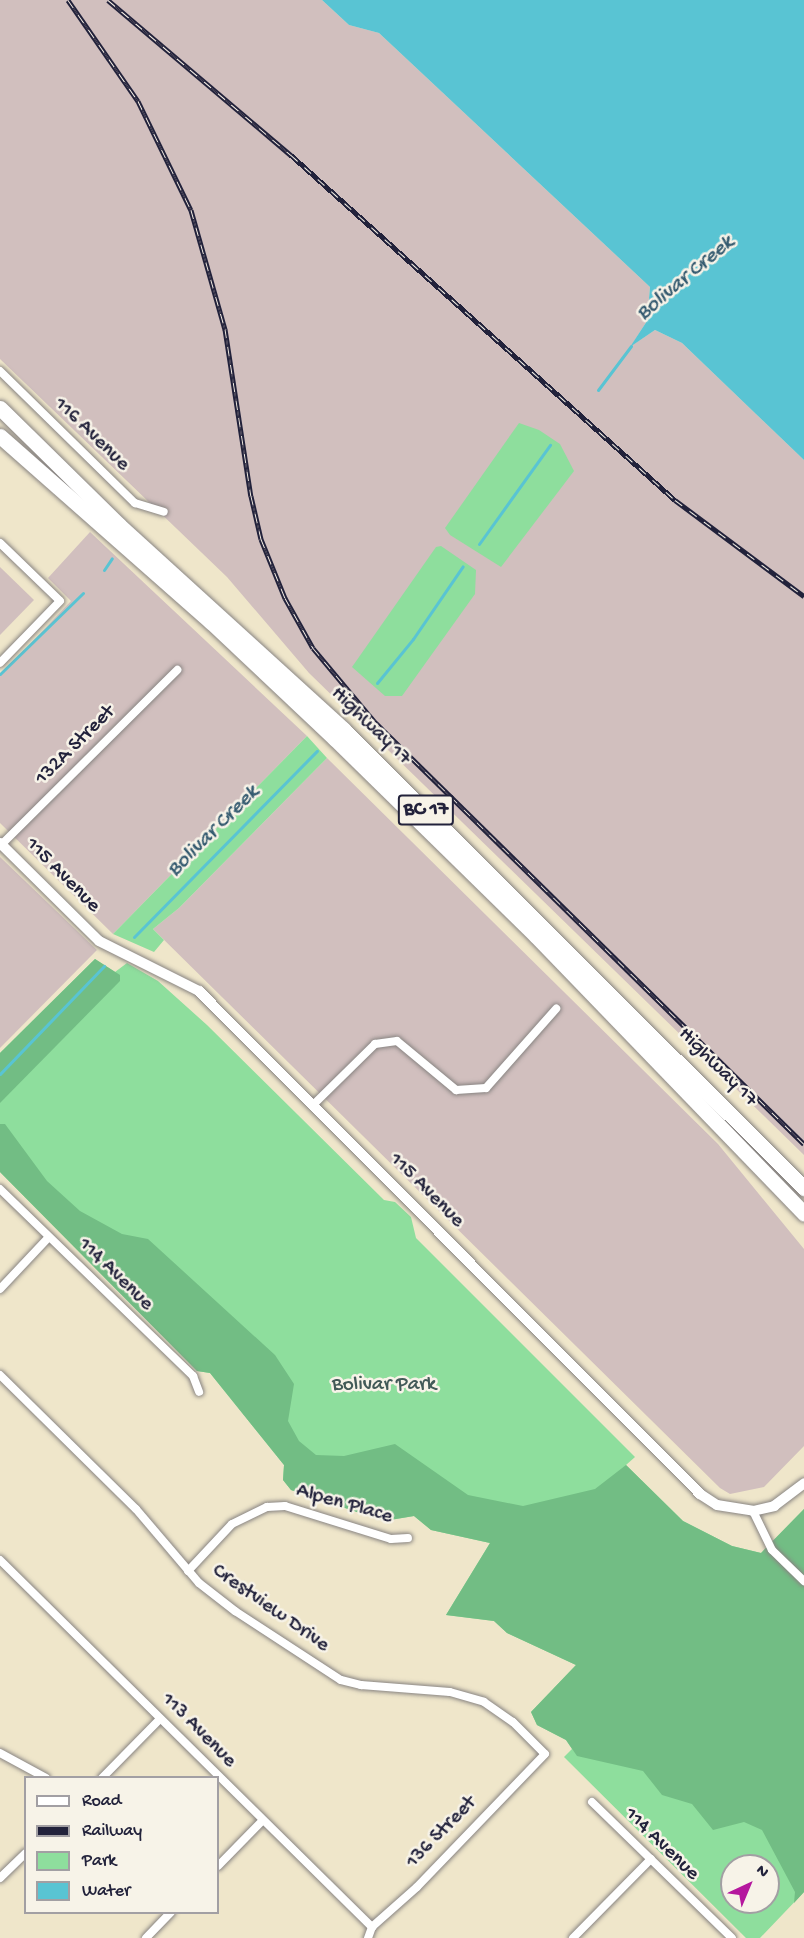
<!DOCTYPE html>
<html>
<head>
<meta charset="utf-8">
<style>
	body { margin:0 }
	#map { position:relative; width:804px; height:1938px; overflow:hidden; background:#efe6ca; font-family:"Gochi Hand",sans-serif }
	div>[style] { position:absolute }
	.industrial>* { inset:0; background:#d1bfbe }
	.green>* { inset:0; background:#8ede9d }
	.forest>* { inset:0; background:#72bd84 }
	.water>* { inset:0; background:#59c4d3 }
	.stream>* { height:3px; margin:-1.5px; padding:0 1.5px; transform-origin:1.5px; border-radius:1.5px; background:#59c4d3 }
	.roads { filter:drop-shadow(0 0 2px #888482) drop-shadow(0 0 2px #888482) }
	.street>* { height:8px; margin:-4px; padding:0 4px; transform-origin:4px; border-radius:4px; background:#fff }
	.secondary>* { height:10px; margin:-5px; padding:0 5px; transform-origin:5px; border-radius:5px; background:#fff }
	.highway>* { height:15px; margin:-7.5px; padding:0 7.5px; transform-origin:7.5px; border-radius:7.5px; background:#fff }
	.rail>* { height:5px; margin-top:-2.5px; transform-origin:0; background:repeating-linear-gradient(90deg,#f7f3e8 0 9px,#22223b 0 18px); box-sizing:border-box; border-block:2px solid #22223b }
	span { translate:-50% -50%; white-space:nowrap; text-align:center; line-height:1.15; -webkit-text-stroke:5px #f7f3e8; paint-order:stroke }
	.shield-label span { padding:2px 4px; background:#f7f3e8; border:2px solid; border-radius:4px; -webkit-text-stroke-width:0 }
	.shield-label { font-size:20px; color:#22223b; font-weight:700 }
	.street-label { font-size:21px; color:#22223b }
	.park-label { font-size:21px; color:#425a58 }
	.water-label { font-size:22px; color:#355b70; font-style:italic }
	.legend { position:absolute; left:24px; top:1776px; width:195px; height:138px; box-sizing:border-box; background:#f7f3e8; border:2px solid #a29fa3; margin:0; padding:8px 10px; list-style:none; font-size:18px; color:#22223b }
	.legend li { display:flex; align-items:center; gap:12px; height:30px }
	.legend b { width:30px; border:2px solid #a29fa3 }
	.north { position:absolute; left:720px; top:1854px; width:60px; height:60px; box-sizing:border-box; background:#f7f3e8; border:2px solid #a29fa3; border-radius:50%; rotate:44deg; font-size:16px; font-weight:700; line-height:24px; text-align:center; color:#22223b }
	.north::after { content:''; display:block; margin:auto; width:21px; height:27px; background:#b5179e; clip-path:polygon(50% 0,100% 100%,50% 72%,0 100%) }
</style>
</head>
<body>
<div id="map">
	<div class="industrial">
		<div style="clip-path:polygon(0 0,322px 0,349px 25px,379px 33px,650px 287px,647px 321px,631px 346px,655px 330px,682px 343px,804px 460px,804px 1155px,309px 673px,227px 577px,0 359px)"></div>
		<div style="clip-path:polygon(90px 532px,307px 736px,113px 934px,0 823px,0 676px,71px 601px,48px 578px)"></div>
		<div style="clip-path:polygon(0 567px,34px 600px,0 635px)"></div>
		<div style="clip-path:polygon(327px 758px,718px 1144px,804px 1249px,804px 1446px,764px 1487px,730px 1494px,720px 1488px,153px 929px,179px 908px)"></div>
		<div style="clip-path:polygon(0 857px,97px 950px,0 1048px)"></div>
	</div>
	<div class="green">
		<div style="clip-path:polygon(519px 423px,539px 430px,560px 444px,574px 471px,501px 567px,450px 535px,445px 528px)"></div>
		<div style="clip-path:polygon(441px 546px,476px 570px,475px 594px,402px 696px,385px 696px,352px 667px,436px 547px)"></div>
		<div style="clip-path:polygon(307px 736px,327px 758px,179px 908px,153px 929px,164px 940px,154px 952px,113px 934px)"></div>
		<div style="clip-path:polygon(evenodd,95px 959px,115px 972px,127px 963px,158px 981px,207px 1025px,384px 1200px,395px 1202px,411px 1217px,416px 1238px,635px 1457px,626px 1465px,683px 1521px,732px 1546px,761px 1553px,804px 1509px,804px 1892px,760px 1938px,746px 1938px,564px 1757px,572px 1749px,566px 1740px,537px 1725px,531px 1712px,576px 1665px,507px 1633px,494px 1621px,446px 1615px,490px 1543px,431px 1530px,414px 1516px,384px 1521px,291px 1490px,283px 1480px,284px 1465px,210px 1373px,197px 1371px,0 1172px,0 1053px,95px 959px,732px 1866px,768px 1866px,768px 1902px,732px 1902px,732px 1866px)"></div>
	</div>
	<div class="forest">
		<div style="clip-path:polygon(95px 959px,120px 975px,120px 981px,0 1103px,0 1053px)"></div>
		<div style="clip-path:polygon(0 1124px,5px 1124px,47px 1181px,80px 1211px,122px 1234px,148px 1239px,275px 1355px,294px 1384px,288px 1421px,299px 1441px,316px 1455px,344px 1456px,395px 1444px,468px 1495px,523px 1506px,595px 1489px,626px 1465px,683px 1521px,732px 1546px,761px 1553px,804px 1509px,804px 1892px,794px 1903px,795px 1892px,762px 1830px,744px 1822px,713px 1830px,692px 1804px,662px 1795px,643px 1771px,577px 1756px,566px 1740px,537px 1725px,531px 1712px,576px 1665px,507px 1633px,494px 1621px,446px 1615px,490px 1543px,431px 1530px,414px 1516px,384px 1521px,291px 1490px,283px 1480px,284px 1465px,210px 1373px,197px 1371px,0 1172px)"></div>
	</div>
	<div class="water">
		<div style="clip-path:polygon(322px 0,804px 0,804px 460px,682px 343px,655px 330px,630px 347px,647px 321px,650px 287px,379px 33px,349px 25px)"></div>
	</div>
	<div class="stream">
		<div style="left:598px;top:390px;width:55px;rotate:-53.1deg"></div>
		<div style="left:479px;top:544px;width:122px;rotate:-54.4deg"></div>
		<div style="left:104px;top:570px;width:14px;rotate:-56deg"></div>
		<div style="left:0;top:674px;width:116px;rotate:-44.3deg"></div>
		<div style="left:377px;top:683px;width:57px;rotate:-50.7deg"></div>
		<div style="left:413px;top:639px;width:88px;rotate:-55.6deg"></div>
		<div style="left:134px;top:937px;width:261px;rotate:-45.5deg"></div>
		<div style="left:0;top:1074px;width:150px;rotate:-46.1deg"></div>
	</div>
	<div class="roads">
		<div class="street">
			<div style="left:0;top:371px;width:189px;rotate:44.4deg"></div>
			<div style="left:135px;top:503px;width:30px;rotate:17deg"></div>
			<div style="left:0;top:543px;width:83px;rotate:44deg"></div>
			<div style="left:60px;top:601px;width:86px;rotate:134.1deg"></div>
			<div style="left:0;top:846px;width:250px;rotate:-44.8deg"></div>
			<div style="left:313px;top:1105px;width:87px;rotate:-44.5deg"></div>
			<div style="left:375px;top:1044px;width:22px;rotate:-8deg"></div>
			<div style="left:397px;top:1041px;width:77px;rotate:39.7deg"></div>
			<div style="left:456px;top:1090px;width:30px;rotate:-4deg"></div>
			<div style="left:486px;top:1088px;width:106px;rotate:-48.5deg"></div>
			<div style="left:0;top:1189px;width:269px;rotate:44.1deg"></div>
			<div style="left:193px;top:1376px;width:17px;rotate:69deg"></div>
			<div style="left:0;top:1289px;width:71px;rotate:-46.7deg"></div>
			<div style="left:0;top:1375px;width:191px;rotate:44.6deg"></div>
			<div style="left:136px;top:1509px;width:97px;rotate:49.6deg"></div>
			<div style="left:199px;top:1583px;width:46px;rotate:37.9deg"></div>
			<div style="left:235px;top:1611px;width:126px;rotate:33.1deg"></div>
			<div style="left:341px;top:1680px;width:21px;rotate:14deg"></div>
			<div style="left:361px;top:1685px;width:89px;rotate:4.5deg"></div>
			<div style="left:450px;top:1692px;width:35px;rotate:16deg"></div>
			<div style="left:484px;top:1702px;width:35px;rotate:35deg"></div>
			<div style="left:513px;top:1722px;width:45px;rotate:45deg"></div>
			<div style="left:545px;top:1754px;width:185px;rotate:133.9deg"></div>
			<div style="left:417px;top:1887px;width:60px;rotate:138.4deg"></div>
			<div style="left:372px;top:1927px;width:12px;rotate:110deg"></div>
			<div style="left:753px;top:1511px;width:43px;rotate:64deg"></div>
			<div style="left:772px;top:1550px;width:45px;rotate:44.1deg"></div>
			<div style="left:0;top:1560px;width:523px;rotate:44.61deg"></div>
			<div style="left:188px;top:1571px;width:64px;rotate:-46.9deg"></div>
			<div style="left:232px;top:1524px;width:39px;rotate:-26deg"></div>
			<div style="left:267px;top:1507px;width:18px;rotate:-3deg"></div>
			<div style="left:285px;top:1506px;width:111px;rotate:17.3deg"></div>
			<div style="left:391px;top:1539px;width:17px;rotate:-3deg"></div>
			<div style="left:0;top:1753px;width:52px;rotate:28.5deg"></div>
			<div style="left:102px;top:1778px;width:83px;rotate:-45.5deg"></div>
			<div style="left:592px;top:1802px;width:195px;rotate:44.2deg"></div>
			<div style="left:218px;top:1866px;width:64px;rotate:-45.6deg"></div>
			<div style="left:0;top:1878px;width:36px;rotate:-44deg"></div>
			<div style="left:146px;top:1938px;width:36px;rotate:-46deg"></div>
			<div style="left:573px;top:1938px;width:111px;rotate:-45.4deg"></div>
		</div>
		<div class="secondary">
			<div style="left:0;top:843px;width:139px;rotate:44.7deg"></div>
			<div style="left:99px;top:941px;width:112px;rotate:26.6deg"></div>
			<div style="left:199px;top:991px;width:710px;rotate:45.11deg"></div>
			<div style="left:700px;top:1494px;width:20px;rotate:33deg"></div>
			<div style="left:717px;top:1505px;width:36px;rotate:9deg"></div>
			<div style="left:753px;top:1511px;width:22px;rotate:-13deg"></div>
			<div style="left:774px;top:1506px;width:38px;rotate:-37deg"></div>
		</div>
		<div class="highway">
			<div style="left:0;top:408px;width:167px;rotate:44.5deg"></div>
			<div style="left:119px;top:525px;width:303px;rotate:42.3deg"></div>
			<div style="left:343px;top:729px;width:651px;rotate:44.88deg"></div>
			<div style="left:0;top:436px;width:281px;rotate:41.4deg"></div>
			<div style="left:211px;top:622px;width:170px;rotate:43.3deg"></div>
			<div style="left:335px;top:739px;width:281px;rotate:44.4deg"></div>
			<div style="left:536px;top:936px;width:386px;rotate:46deg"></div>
		</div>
	</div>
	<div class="rail">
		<div style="left:68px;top:0;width:123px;rotate:55.3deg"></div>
		<div style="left:138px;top:101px;width:121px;rotate:64.1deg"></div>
		<div style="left:191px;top:210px;width:124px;rotate:74.1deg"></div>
		<div style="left:225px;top:329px;width:169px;rotate:81.2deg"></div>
		<div style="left:251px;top:496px;width:44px;rotate:76.9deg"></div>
		<div style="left:261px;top:539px;width:64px;rotate:67.9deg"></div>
		<div style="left:285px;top:598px;width:57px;rotate:60.8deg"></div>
		<div style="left:313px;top:648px;width:95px;rotate:50.1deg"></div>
		<div style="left:374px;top:721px;width:603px;rotate:44.53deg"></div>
		<div style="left:108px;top:0;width:240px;rotate:40.3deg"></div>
		<div style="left:291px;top:155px;width:516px;rotate:41.94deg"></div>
		<div style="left:675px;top:500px;width:161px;rotate:36.7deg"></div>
	</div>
	<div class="shield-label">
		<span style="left:426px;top:810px">BC 17</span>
	</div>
	<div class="street-label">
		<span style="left:91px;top:435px;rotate:44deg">116 Avenue</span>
		<span style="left:370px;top:727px;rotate:44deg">Highway 17</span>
		<span style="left:76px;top:746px;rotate:-45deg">132A Street</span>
		<span style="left:62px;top:876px;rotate:45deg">115 Avenue</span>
		<span style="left:717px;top:1068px;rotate:45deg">Highway 17</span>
		<span style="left:426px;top:1191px;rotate:45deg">115 Avenue</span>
		<span style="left:115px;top:1275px;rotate:44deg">114 Avenue</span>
		<span style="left:344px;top:1505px;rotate:16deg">Alpen Place</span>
		<span style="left:270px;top:1609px;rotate:35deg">Crestview Drive</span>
		<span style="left:198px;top:1731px;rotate:45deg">113 Avenue</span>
		<span style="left:442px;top:1833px;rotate:-46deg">136 Street</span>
		<span style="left:661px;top:1845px;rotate:44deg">114 Avenue</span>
	</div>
	<div class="park-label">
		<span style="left:384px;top:1386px">Bolivar Park</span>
	</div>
	<div class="water-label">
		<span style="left:686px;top:279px;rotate:-40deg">Bolivar Creek</span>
		<span style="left:214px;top:832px;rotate:-45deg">Bolivar Creek</span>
	</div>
	<ul class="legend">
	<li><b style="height:8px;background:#fff"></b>Road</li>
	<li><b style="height:8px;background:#22223b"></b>Railway</li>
	<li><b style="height:16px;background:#8ede9d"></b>Park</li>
	<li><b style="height:16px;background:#59c4d3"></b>Water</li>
	</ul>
	<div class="north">N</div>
</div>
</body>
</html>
